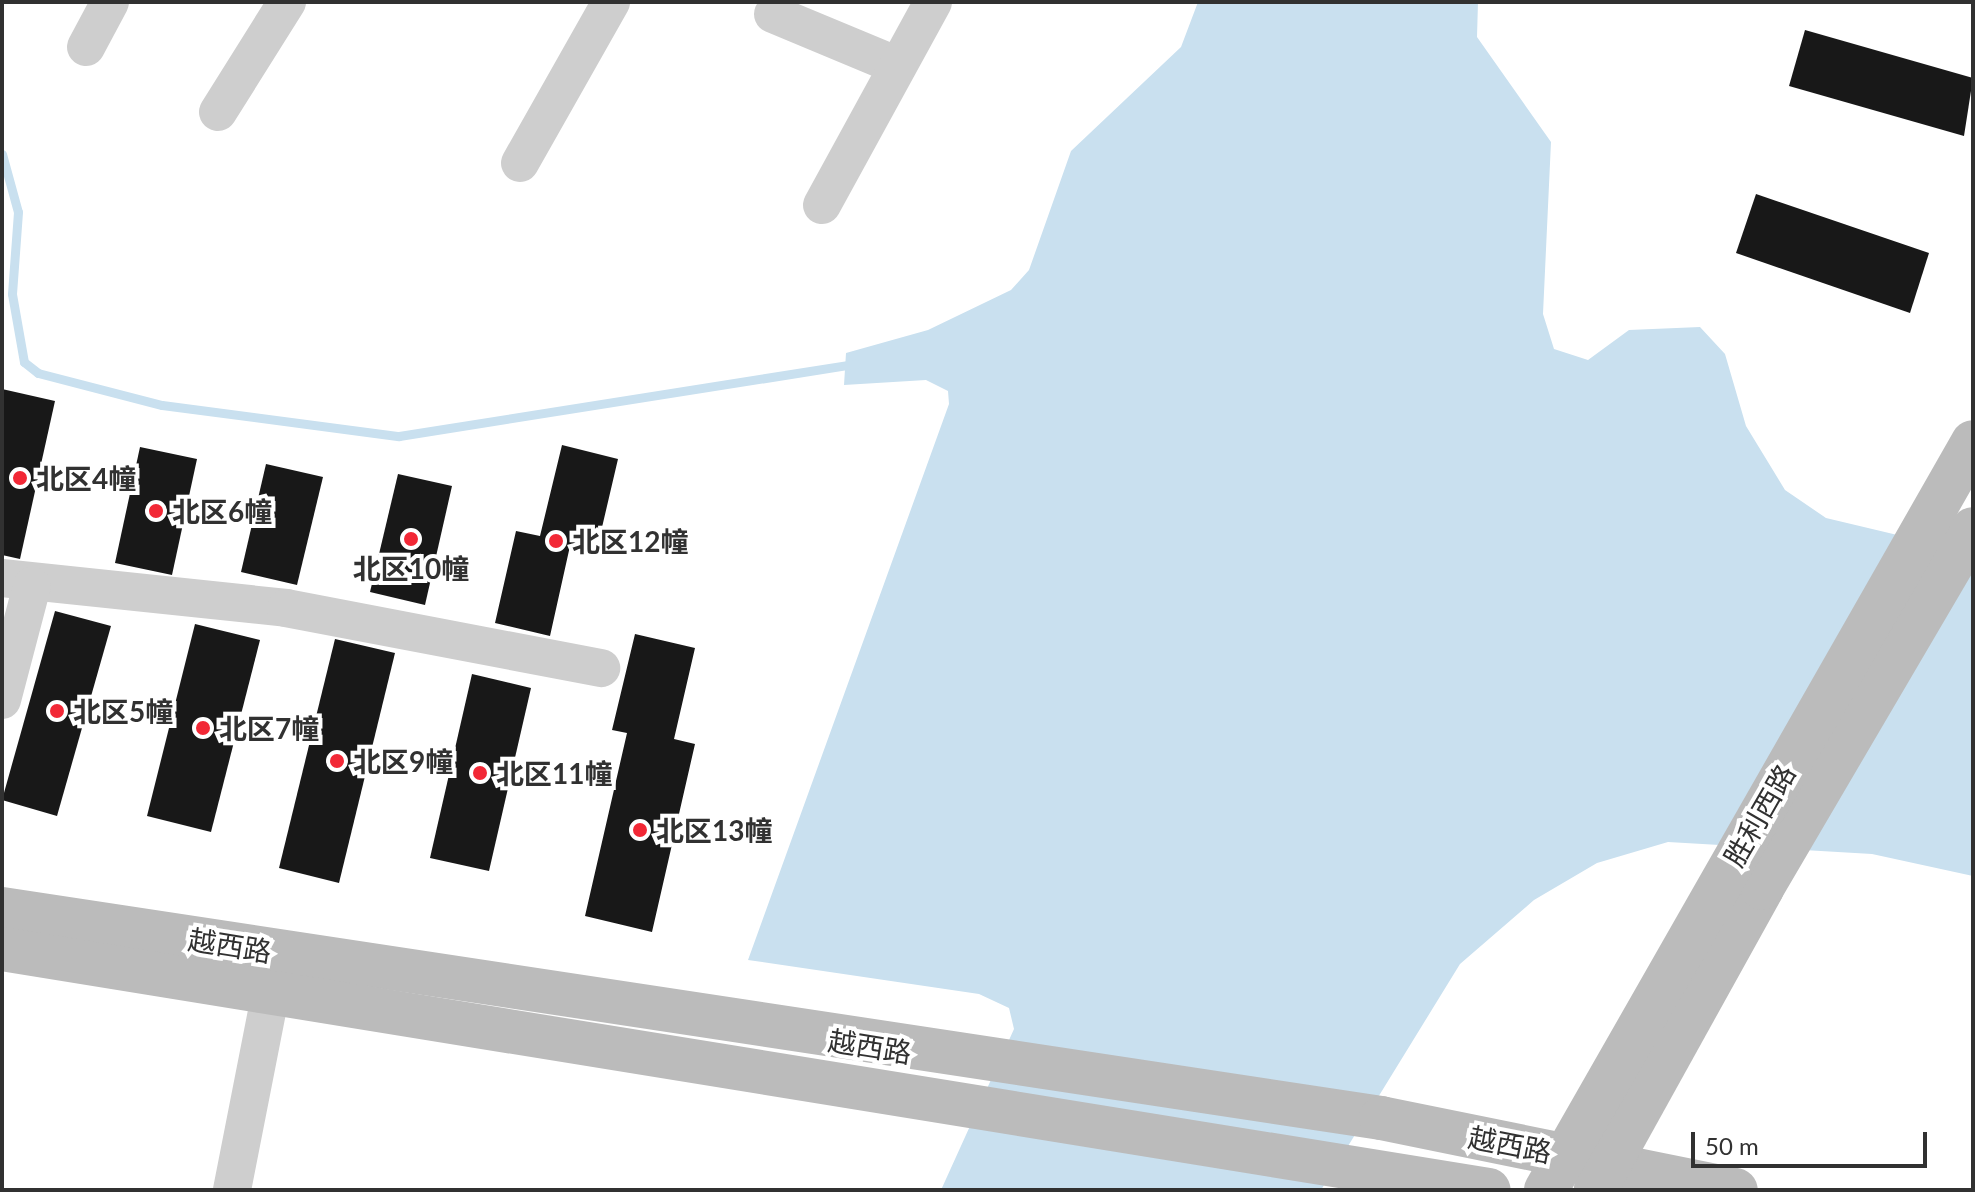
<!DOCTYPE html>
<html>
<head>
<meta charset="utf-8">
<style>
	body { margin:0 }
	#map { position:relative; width:1975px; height:1192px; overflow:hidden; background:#fff; font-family:Lato,"Noto Sans SC",sans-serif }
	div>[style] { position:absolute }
	.water>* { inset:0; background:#c9e0ef }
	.stream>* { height:9px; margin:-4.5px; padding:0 4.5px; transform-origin:4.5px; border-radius:4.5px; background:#c9e0ef }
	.building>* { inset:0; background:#181818 }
	.minor>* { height:38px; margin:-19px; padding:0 19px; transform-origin:19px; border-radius:19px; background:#cecece }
	.secondary>* { height:44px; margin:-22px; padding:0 22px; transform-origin:22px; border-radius:22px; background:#bbb }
	.dots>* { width:22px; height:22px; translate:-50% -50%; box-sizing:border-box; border:4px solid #fff; border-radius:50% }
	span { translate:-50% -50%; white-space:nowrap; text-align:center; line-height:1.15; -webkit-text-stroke:8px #fff; paint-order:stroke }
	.poi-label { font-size:28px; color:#313131; font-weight:700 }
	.left { translate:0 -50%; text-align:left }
	.street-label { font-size:28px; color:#313131 }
	.frame { position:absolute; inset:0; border:4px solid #313131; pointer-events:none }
	.scale { position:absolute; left:1691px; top:1132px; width:236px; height:36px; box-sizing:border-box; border:4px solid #313131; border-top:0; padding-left:10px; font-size:24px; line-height:28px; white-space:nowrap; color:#313131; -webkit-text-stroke:6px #fff; paint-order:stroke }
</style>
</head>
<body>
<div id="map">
	<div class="water">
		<div style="clip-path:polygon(1198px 2px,1478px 2px,1477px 37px,1551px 142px,1543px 314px,1554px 349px,1588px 360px,1629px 330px,1700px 327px,1725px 354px,1746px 426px,1785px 490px,1826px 518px,1973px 553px,1973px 876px,1872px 854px,1668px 842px,1597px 863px,1534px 900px,1460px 964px,1321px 1190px,941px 1190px,1014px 1029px,1009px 1008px,979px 994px,748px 960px,949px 404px,948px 391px,926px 380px,844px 385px,846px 353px,928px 330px,1011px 290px,1029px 270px,1071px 151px,1181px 47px)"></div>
	</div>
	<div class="stream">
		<div style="left:2px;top:154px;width:60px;rotate:74.6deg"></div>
		<div style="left:18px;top:212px;width:82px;rotate:94.2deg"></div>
		<div style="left:12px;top:294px;width:69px;rotate:80deg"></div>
		<div style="left:24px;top:362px;width:18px;rotate:38deg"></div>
		<div style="left:38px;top:373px;width:128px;rotate:14.5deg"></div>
		<div style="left:162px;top:405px;width:239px;rotate:7.5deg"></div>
		<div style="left:399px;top:436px;width:463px;rotate:-9deg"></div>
	</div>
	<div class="building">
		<div style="clip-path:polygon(1805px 30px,1973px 78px,1964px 136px,1789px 86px)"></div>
		<div style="clip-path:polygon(1756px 194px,1929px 253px,1910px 313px,1736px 253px)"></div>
		<div style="clip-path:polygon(2px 389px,55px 401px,20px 559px,2px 555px)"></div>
		<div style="clip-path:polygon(562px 445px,618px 459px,596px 553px,570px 546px,550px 636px,495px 623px,516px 531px,540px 536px)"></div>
		<div style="clip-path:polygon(140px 447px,197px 459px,172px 575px,115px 563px)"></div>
		<div style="clip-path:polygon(266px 464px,323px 477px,297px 585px,241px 572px)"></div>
		<div style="clip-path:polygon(398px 474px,452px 486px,425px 605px,370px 592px)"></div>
		<div style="clip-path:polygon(55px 611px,111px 626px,57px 816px,2px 800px)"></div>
		<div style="clip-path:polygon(195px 624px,260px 640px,211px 832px,147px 816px)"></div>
		<div style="clip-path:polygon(635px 634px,695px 648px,674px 739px,695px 744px,652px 932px,585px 916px,627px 733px,612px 730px)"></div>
		<div style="clip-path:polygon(335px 639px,395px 653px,339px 883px,279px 868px)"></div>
		<div style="clip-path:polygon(472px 674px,531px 688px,489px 871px,430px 858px)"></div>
	</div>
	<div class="minor">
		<div style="left:773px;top:14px;width:135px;rotate:22.6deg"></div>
		<div style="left:86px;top:47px;width:51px;rotate:-61.9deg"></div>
		<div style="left:218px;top:112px;width:130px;rotate:-57.9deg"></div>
		<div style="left:520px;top:163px;width:185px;rotate:-60.5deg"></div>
		<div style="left:822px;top:205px;width:231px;rotate:-61.3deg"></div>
		<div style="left:2px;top:578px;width:286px;rotate:6deg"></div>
		<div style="left:286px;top:608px;width:321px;rotate:10.8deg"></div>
		<div style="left:2px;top:700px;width:118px;rotate:-75.3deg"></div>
		<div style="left:232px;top:1190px;width:203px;rotate:-78.9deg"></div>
	</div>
	<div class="secondary">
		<div style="left:2px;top:909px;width:1395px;rotate:8.62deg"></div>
		<div style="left:1381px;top:1118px;width:362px;rotate:11.5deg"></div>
		<div style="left:2px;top:949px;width:1506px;rotate:9.21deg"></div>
		<div style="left:1596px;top:1188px;width:343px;rotate:-61deg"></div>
		<div style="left:1762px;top:888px;width:416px;rotate:-59.6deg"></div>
		<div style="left:1546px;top:1190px;width:861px;rotate:-60.28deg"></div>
	</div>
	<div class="dots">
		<div style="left:20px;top:478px;background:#f22836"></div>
		<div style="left:156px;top:511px;background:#f22836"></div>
		<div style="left:411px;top:539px;background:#f22836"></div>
		<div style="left:556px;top:541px;background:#f22836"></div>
		<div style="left:57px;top:711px;background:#f22836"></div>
		<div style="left:203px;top:728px;background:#f22836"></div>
		<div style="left:337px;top:761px;background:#f22836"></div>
		<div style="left:480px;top:773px;background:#f22836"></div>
		<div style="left:640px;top:830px;background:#f22836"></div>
	</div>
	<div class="poi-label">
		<span class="left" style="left:36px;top:478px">北区4幢</span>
		<span class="left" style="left:172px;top:511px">北区6幢</span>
		<span class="left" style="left:572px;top:541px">北区12幢</span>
		<span style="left:411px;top:568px">北区10幢</span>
		<span class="left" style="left:73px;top:711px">北区5幢</span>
		<span class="left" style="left:219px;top:728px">北区7幢</span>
		<span class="left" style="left:353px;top:761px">北区9幢</span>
		<span class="left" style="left:496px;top:773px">北区11幢</span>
		<span class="left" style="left:656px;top:830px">北区13幢</span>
	</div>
	<div class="street-label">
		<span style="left:1759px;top:815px;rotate:-60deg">胜利西路</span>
		<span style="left:230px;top:945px;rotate:9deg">越西路</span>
		<span style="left:870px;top:1046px;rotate:9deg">越西路</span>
		<span style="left:1510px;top:1144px;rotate:11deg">越西路</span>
	</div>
	<div class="frame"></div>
	<div class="scale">50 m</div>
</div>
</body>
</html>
